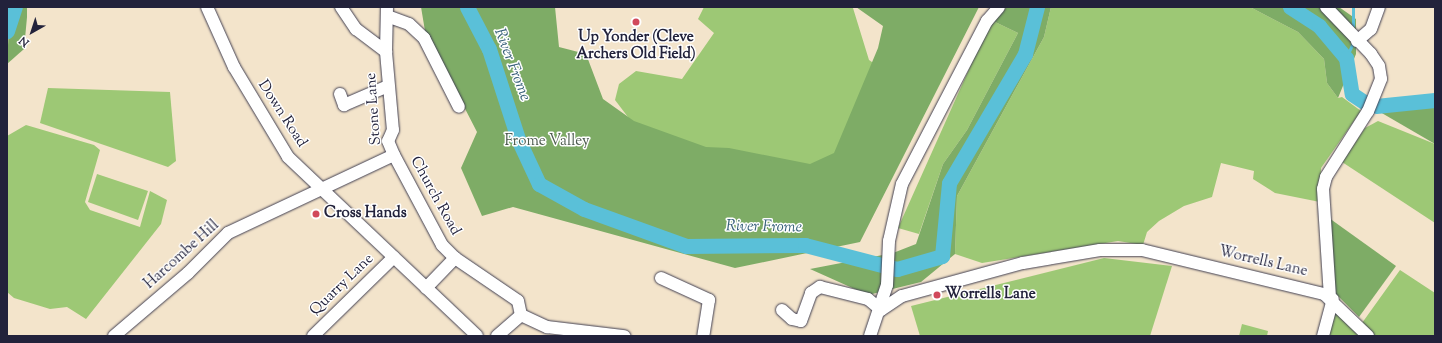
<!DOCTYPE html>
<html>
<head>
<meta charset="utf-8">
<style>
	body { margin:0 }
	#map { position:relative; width:1442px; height:343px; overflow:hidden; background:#f3e4cb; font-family:"Sorts Mill Goudy",serif }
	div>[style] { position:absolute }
	.green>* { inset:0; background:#9dc875 }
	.forest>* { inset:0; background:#7eac66 }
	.stream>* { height:2.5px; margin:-1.25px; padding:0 1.25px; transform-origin:1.25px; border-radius:1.25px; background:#5ac0d8 }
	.river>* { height:15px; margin:-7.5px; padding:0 7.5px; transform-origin:7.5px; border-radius:7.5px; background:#5ac0d8 }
	.roads { filter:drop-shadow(0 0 1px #413f51) drop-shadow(0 0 1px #413f51) }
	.minor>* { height:12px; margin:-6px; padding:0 6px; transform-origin:6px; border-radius:6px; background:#fff }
	.dots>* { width:11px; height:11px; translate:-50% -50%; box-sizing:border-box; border:2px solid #fff; border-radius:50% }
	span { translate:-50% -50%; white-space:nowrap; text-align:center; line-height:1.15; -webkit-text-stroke:3px #fff; paint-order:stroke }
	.poi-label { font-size:15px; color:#22223b; font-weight:700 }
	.left { translate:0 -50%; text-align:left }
	.street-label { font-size:15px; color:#22223b }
	.park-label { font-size:15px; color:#4d5c4f }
	.water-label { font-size:16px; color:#38617a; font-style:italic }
	.frame { position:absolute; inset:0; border:8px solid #22223b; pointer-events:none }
	.north { position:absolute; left:12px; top:12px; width:40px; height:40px; -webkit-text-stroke:3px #fff; paint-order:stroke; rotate:219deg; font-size:11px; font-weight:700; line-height:16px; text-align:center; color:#22223b }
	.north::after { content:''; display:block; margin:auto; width:14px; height:18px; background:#22223b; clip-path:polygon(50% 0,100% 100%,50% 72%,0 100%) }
</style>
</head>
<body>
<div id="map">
	<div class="green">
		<div style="clip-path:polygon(704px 7px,853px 8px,869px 60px,878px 66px,833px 166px,743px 165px,631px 121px,615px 100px,619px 84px,636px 71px,682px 79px,714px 33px,698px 19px)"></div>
		<div style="clip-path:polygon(1051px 7px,1250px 7px,1298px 32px,1324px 59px,1327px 83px,1338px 98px,1342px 97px,1361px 111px,1321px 168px,1320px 202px,1275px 193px,1253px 179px,1254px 171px,1221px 163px,1212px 197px,1184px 206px,1159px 221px,1147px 232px,1143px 245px,1118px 241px,982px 263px,955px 254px,957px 196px,1044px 37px)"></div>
		<div style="clip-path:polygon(991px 20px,1018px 33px,967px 130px,943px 164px,919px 234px,898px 228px)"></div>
		<div style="clip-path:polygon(48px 88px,170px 92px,176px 161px,168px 167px,40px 123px)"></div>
		<div style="clip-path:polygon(1378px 121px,1435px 144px,1435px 223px,1342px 162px,1365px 128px)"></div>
		<div style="clip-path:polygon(26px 125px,94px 145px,100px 150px,85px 202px,90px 210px,140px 227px,150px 191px,167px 200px,161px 224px,86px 319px,67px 307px,50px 309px,14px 298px,7px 292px,7px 136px)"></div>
		<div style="clip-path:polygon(97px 174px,148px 191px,138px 220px,88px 202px)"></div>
		<div style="clip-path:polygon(1104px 258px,1172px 266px,1150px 336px,920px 336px,911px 306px)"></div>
		<div style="clip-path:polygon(1400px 270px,1435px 293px,1435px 336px,1326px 336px,1334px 311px,1357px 330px)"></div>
		<div style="clip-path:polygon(1242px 324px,1268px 331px,1267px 336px,1239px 336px)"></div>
	</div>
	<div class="forest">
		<div style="clip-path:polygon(10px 7px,27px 7px,27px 17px,24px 49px,7px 64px)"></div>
		<div style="clip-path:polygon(421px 7px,555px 7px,559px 47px,586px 54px,603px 99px,634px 121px,706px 147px,729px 148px,810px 164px,834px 153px,878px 48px,883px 26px,856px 7px,979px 7px,860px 242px,735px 268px,513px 207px,482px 216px,461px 168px,477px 132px,425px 31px)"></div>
		<div style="clip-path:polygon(1007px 7px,1051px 7px,1044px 37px,957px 196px,955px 254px,921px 282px,868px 295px,810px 269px,893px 253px,916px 244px,943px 164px,967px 130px,1018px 33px,991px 20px)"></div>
		<div style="clip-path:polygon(1250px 7px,1339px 7px,1356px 19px,1356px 54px,1338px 98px,1327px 83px,1324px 59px,1298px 32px)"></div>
		<div style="clip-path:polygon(1435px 105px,1435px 144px,1380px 112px)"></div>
		<div style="clip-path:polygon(1329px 218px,1396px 266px,1359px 317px,1333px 291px)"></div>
	</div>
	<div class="stream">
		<div style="left:1353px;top:26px;width:19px;rotate:-90deg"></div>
		<div style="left:1346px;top:58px;width:17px;rotate:-65deg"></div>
	</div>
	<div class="river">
		<div style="left:467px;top:7px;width:47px;rotate:62.4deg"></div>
		<div style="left:489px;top:49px;width:95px;rotate:72.1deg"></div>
		<div style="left:518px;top:139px;width:50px;rotate:65deg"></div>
		<div style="left:539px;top:184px;width:51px;rotate:29.1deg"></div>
		<div style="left:584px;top:209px;width:109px;rotate:19.9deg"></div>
		<div style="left:686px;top:246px;width:119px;rotate:-0.5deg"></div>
		<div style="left:805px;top:245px;width:95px;rotate:14.6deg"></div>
		<div style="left:897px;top:269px;width:47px;rotate:-16.1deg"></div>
		<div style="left:942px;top:256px;width:73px;rotate:-84.5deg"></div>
		<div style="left:949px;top:183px;width:150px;rotate:-59.5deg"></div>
		<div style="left:1025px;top:54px;width:49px;rotate:-75.7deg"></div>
		<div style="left:1290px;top:7px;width:35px;rotate:33deg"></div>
		<div style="left:1319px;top:26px;width:42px;rotate:49.8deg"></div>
		<div style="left:1346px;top:58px;width:36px;rotate:81deg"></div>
		<div style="left:1352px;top:94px;width:14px;rotate:34deg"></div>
		<div style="left:7px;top:31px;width:25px;rotate:-72deg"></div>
		<div style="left:1376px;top:106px;width:59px;rotate:-5.8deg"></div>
	</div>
	<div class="roads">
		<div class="minor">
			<div style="left:207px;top:7px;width:66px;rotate:65.8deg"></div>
			<div style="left:234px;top:67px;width:105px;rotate:59deg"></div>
			<div style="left:288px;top:157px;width:260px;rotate:43.4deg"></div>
			<div style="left:341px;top:7px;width:27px;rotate:56deg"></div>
			<div style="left:356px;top:29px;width:38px;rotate:37deg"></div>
			<div style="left:387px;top:7px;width:45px;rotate:91.3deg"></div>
			<div style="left:386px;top:52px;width:78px;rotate:84.9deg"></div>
			<div style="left:393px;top:130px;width:12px;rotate:114deg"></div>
			<div style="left:388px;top:141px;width:15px;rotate:67deg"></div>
			<div style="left:394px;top:155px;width:102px;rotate:61.9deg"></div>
			<div style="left:442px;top:245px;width:18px;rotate:45deg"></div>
			<div style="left:455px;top:258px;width:76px;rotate:34.3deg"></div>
			<div style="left:518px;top:301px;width:14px;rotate:78deg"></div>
			<div style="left:1326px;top:7px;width:65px;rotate:46.2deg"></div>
			<div style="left:1371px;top:54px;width:14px;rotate:56deg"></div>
			<div style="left:1379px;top:66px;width:13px;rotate:81deg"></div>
			<div style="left:1381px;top:79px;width:35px;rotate:112deg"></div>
			<div style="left:1368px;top:111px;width:78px;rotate:122.5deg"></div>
			<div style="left:1326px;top:177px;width:12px;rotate:104deg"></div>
			<div style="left:1323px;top:189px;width:108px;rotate:86.3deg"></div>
			<div style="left:387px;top:16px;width:23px;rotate:20deg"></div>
			<div style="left:409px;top:24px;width:21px;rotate:43deg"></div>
			<div style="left:424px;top:38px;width:77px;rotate:63.1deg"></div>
			<div style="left:1357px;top:41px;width:18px;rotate:-41deg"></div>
			<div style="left:1371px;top:29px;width:23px;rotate:-70deg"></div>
			<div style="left:340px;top:94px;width:12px;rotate:70deg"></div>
			<div style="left:344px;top:105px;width:48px;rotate:-23.4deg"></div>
			<div style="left:661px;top:278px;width:53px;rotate:24.6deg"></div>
			<div style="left:709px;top:300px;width:36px;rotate:99deg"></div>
			<div style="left:426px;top:288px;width:42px;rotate:-46deg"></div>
			<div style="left:782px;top:310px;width:13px;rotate:42deg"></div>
			<div style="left:792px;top:319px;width:9px;rotate:13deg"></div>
			<div style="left:801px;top:321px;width:30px;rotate:-70deg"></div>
			<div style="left:811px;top:293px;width:11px;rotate:-34deg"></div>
			<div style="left:820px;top:287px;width:49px;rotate:14deg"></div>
			<div style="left:868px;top:299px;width:17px;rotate:40deg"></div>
			<div style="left:881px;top:310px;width:25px;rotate:-34deg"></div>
			<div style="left:902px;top:296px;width:125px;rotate:-15.3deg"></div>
			<div style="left:1023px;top:263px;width:78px;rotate:-9.6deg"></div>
			<div style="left:1100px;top:250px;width:42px"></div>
			<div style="left:1142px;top:250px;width:187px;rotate:13.6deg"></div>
			<div style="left:1324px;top:294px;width:61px;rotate:43.7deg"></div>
			<div style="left:114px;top:336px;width:97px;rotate:-40.4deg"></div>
			<div style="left:188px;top:273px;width:57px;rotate:-45deg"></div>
			<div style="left:228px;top:233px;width:183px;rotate:-25.2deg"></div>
			<div style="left:313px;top:336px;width:113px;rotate:-44.3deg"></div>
			<div style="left:497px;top:336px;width:32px;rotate:-41deg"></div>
			<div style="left:521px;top:315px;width:29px;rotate:25deg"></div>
			<div style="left:547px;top:327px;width:78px;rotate:6.7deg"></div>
			<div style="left:870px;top:336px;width:54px;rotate:-71.6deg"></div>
			<div style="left:887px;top:285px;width:44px;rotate:-87.4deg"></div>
			<div style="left:889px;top:241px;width:58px;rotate:-77.2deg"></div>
			<div style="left:902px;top:184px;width:184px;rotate:-62.5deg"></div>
			<div style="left:987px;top:21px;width:18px;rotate:-49deg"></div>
			<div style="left:1323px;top:336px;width:38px;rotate:-75deg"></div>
		</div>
	</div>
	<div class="dots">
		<div style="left:636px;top:22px;background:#d1495b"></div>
		<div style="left:316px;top:214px;background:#d1495b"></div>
		<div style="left:937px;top:295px;background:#d1495b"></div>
	</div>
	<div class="poi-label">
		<span style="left:636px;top:46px">Up Yonder (Cleve<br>Archers Old Field)</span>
		<span class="left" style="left:324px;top:214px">Cross Hands</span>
		<span class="left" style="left:945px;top:295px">Worrells Lane</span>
	</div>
	<div class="street-label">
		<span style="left:374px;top:109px;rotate:-94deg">Stone Lane</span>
		<span style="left:282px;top:114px;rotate:57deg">Down Road</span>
		<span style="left:435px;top:196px;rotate:61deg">Church Road</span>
		<span style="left:182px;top:255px;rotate:-42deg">Harcombe Hill</span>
		<span style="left:1263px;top:262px;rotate:13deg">Worrells Lane</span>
		<span style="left:342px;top:285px;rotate:-44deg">Quarry Lane</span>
	</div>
	<div class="park-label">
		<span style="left:547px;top:142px">Frome Valley</span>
	</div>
	<div class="water-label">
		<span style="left:511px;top:65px;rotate:69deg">River Frome</span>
		<span style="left:764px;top:228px;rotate:1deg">River Frome</span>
	</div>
	<div class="frame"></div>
	<div class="north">N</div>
</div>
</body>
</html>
